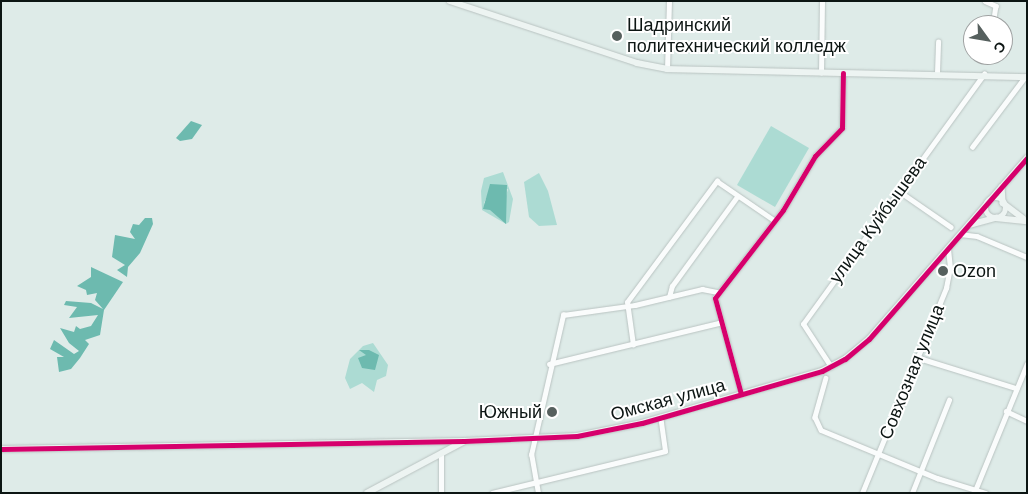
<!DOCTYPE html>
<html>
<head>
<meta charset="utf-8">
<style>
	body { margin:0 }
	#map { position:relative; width:1028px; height:494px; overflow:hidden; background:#deebe8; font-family:Arial,sans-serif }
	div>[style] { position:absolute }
	.green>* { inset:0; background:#acdbd3 }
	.water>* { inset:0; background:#6dbaaf }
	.roads { filter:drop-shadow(0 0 1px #b9c3c1) drop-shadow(0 0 1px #b9c3c1) }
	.street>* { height:4.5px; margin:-2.25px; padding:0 2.25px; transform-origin:2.25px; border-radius:2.25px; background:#fafcfc }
	.secondary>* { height:5.5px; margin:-2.75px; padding:0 2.75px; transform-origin:2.75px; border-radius:2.75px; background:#edf4f2 }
	.secondary>.ring { margin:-2.75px; padding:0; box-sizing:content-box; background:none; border:5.5px solid #edf4f2; border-radius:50% }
	.cycleway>* { height:5px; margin:-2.5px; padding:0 2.5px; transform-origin:2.5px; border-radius:2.5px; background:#d6006c }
	.dots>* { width:14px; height:14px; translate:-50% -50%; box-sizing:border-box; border:2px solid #fff; border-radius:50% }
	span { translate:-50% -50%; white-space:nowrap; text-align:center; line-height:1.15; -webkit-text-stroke:4px #fff; paint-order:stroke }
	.poi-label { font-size:18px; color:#0c1513 }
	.left { translate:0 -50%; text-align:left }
	.right { translate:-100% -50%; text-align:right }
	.street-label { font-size:18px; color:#0c1513 }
	.frame { position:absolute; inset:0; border:2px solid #0c1513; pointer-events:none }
	.north { position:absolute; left:963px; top:15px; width:50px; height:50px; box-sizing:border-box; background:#fff; border:1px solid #9ea1a1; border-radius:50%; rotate:122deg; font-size:14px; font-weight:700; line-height:20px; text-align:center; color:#0c1513 }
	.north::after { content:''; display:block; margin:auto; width:18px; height:22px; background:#56605e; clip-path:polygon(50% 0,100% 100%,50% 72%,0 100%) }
</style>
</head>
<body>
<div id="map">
	<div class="green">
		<div style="clip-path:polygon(771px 126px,809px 148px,775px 207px,737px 185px)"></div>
		<div style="clip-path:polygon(evenodd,503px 172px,513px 199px,509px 222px,506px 224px,482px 210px,481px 191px,484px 178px,503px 172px,508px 189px,504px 203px,506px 223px,484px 203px,490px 190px,508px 189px)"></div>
		<div style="clip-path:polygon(539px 173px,548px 191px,557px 225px,539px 226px,529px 217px,524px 182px)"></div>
		<div style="clip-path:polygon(373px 343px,388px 365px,386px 376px,377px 380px,374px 392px,362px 383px,350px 389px,345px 378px,350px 359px,363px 346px)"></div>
	</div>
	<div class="water">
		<div style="clip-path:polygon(191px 121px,202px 125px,192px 139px,180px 141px,176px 138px)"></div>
		<div style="clip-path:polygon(490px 184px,507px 185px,506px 224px,490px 210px,483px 209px)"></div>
		<div style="clip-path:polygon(145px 218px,152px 218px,153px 224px,140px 253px,128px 267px,127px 277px,117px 270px,125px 265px,112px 257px,115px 235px,135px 239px,130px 232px,133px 224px,139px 225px)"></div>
		<div style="clip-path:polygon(91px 267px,123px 282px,104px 310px,100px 335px,85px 340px,89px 344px,80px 358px,71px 369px,59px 372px,57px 357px,64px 357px,50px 349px,54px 340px,74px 354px,79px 351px,69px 343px,60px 328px,74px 332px,76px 326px,80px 329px,91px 326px,98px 315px,69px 318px,77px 307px,64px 305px,66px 301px,91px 303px,103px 309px,95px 300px,97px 293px,87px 295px,86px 290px,77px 286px,91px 277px)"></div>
		<div style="clip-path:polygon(359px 350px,369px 350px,379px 355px,375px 370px,362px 368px,358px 358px,366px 355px)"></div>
	</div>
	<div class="roads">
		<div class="street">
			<div style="left:985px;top:1px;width:12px;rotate:24deg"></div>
			<div style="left:996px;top:6px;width:19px;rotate:99deg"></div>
			<div style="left:667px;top:69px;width:68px;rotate:-88.3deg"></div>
			<div style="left:821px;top:73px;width:72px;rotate:-89.2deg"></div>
			<div style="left:937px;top:73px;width:31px;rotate:-88deg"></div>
			<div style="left:972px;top:147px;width:88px;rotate:-52.9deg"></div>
			<div style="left:899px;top:191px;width:63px;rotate:34.7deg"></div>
			<div style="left:960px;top:234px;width:17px;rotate:7deg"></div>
			<div style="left:977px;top:236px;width:54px;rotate:22.8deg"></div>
			<div style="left:669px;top:297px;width:11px;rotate:-75deg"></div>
			<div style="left:672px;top:286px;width:110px;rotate:-53.9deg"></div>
			<div style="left:633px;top:345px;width:43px;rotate:-97.9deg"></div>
			<div style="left:627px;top:302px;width:151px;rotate:-53.4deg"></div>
			<div style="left:717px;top:181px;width:69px;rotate:34.4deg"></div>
			<div style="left:919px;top:358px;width:102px;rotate:17.2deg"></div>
			<div style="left:549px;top:364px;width:175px;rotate:-13.6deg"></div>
			<div style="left:831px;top:367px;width:51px;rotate:-123.1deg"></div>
			<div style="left:803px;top:324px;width:309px;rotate:-54.1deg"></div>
			<div style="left:826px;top:378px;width:41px;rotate:105.8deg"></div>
			<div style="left:815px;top:417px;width:14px;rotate:65deg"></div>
			<div style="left:821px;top:430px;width:126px;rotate:22.5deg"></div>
			<div style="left:937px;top:478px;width:51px;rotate:17deg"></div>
			<div style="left:741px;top:394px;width:99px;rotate:-105.2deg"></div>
			<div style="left:715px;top:298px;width:111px;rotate:-52.3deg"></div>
			<div style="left:783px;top:210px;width:63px;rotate:-59.3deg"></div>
			<div style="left:815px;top:156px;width:39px;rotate:-46deg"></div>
			<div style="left:842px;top:128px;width:55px;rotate:-89deg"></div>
			<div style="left:1006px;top:411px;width:23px;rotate:25deg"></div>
			<div style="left:441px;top:493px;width:40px;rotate:-90deg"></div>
			<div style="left:492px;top:493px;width:178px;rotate:-13.6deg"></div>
			<div style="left:665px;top:451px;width:34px;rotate:-98deg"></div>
			<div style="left:538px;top:493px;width:39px;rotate:-100deg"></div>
			<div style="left:531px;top:455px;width:144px;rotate:-77.1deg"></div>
			<div style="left:563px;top:315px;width:73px;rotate:-7.9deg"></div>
			<div style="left:635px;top:305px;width:69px;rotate:-13.4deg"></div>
			<div style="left:702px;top:289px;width:16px;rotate:11deg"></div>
			<div style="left:862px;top:493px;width:222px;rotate:-67.7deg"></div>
			<div style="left:946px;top:288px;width:20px;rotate:-79deg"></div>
			<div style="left:950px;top:268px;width:20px;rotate:-96deg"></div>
			<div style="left:912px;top:493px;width:100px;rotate:-68.3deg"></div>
			<div style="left:974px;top:493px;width:139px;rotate:-67.7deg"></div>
		</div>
		<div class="secondary">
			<div style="left:450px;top:1px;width:197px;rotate:18.3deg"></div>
			<div style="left:637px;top:63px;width:31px;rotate:11deg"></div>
			<div style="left:667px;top:69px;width:360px;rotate:1.3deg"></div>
			<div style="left:1002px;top:187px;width:16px;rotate:86deg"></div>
			<div style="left:1003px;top:203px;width:25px;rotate:37deg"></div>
			<div class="ring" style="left:986px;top:198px;width:14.5px;height:14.5px"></div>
			<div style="left:969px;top:225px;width:28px;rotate:-15deg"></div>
			<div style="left:996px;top:218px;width:31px;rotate:6deg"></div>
			<div style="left:1px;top:449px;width:463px;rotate:-1deg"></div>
			<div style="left:464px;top:441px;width:113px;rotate:-2.5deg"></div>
			<div style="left:577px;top:436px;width:66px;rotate:-11.3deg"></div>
			<div style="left:642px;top:423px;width:187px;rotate:-16.1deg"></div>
			<div style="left:822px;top:371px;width:26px;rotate:-28deg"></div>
			<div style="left:845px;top:359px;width:31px;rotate:-40deg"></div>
			<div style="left:869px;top:339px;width:240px;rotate:-48.9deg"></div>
			<div style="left:367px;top:493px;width:109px;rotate:-28deg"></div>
		</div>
	</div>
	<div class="cycleway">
		<div style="left:741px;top:394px;width:99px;rotate:-105.2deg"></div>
		<div style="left:715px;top:298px;width:111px;rotate:-52.3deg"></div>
		<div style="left:783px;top:210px;width:63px;rotate:-59.3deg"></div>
		<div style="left:815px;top:156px;width:39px;rotate:-46deg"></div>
		<div style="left:842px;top:128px;width:55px;rotate:-89deg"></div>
		<div style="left:1px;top:449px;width:463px;rotate:-1deg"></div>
		<div style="left:464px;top:441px;width:113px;rotate:-2.5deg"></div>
		<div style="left:577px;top:436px;width:66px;rotate:-11.3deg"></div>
		<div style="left:642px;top:423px;width:187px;rotate:-16.1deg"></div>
		<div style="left:822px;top:371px;width:26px;rotate:-28deg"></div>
		<div style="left:845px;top:359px;width:31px;rotate:-40deg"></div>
		<div style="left:869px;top:339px;width:240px;rotate:-48.9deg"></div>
	</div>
	<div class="dots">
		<div style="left:617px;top:36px;background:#56605e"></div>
		<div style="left:943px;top:271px;background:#56605e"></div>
		<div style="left:552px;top:412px;background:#56605e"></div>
	</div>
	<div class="poi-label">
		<span class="left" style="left:627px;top:36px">Шадринский<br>политехнический колледж</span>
		<span class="left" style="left:953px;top:271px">Ozon</span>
		<span class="right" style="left:542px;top:412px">Южный</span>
	</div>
	<div class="street-label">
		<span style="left:878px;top:220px;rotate:-54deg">улица Куйбышева</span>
		<span style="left:912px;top:372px;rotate:-68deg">Совхозная улица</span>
		<span style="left:668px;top:400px;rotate:-15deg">Омская улица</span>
	</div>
	<div class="frame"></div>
	<div class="north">С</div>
</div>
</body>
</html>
